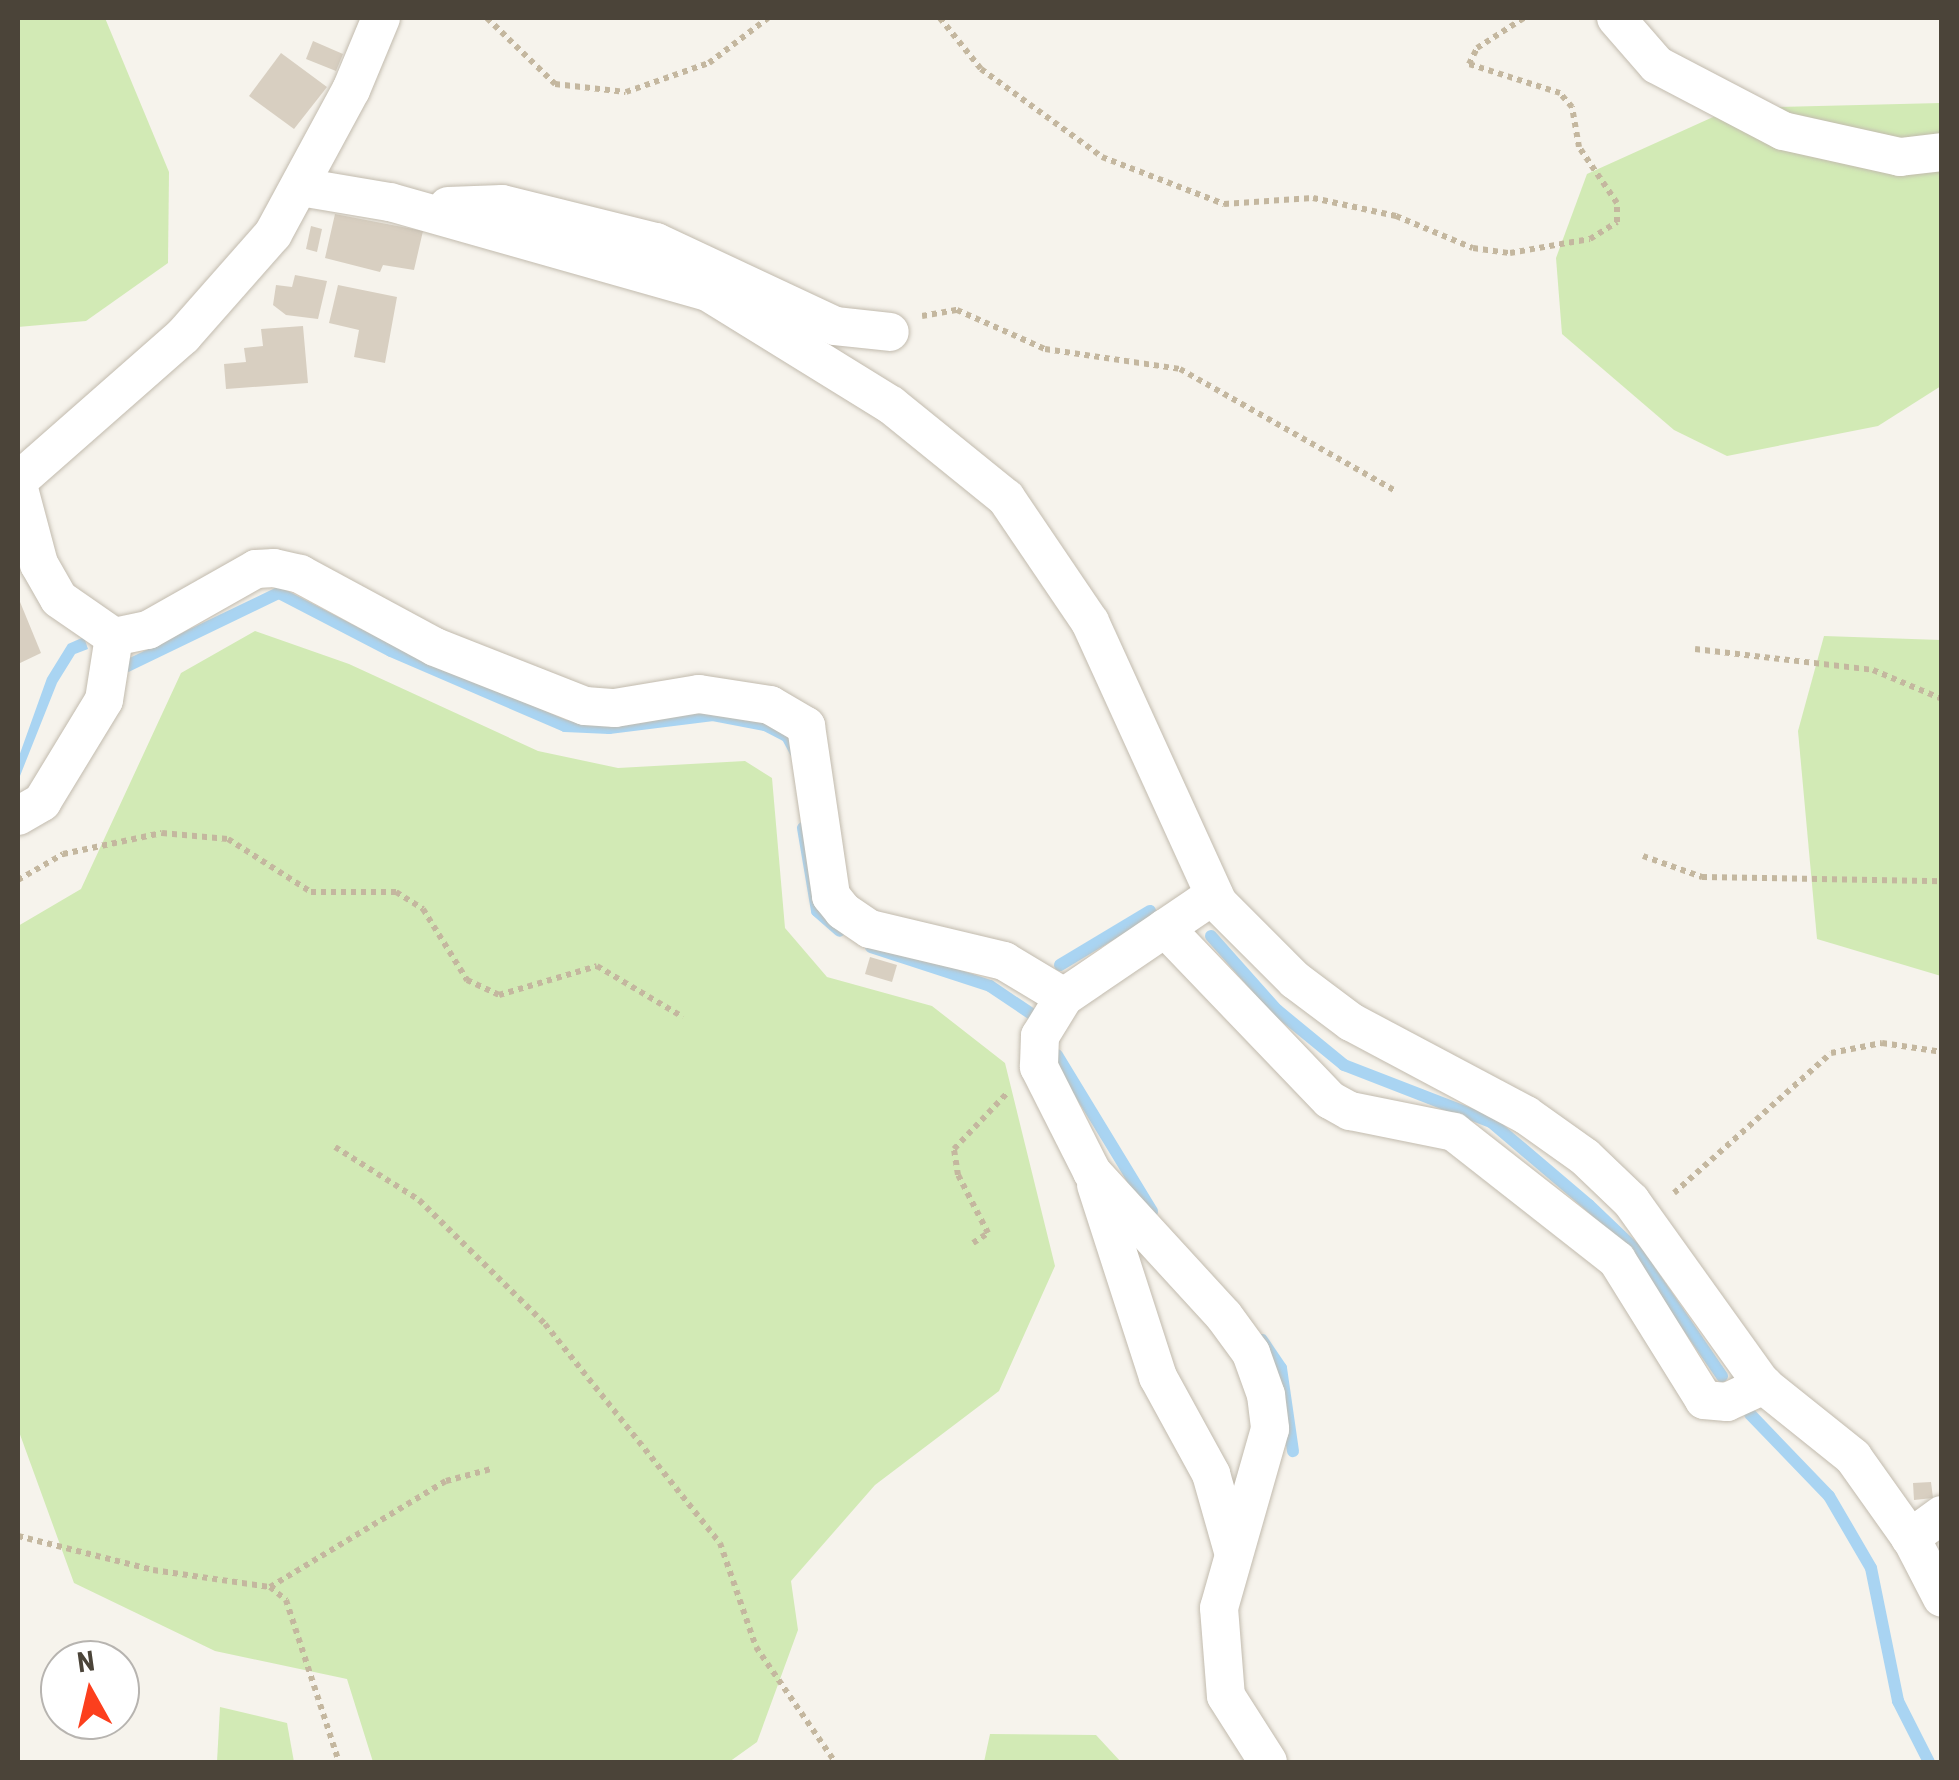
<!DOCTYPE html>
<html>
<head>
<meta charset="utf-8">
<style>
	body { margin:0 }
	#map { position:relative; width:1959px; height:1780px; overflow:hidden; background:#f6f3ec; font-family:"Roboto Condensed",sans-serif }
	div>[style] { position:absolute }
	.green>* { inset:0; background:#d2eab5 }
	.water>* { inset:0; background:#a9d4f2 }
	.stream>* { height:12px; margin:-6px; padding:0 6px; transform-origin:6px; border-radius:6px; background:#a9d4f2 }
	.building>* { inset:0; background:#d8cfc1 }
	.path>* { height:6px; margin-top:-3px; transform-origin:0; background:repeating-linear-gradient(90deg,#c4b79f 0 5px,transparent 0 10px) }
	.roads { filter:drop-shadow(0 0 2px #c2bbae) drop-shadow(0 0 2px #c2bbae) }
	.street>* { height:38px; margin:-19px; padding:0 19px; transform-origin:19px; border-radius:19px; background:#fff }
	span { translate:-50% -50%; white-space:nowrap; text-align:center; line-height:1.15; -webkit-text-stroke:8px #fff; paint-order:stroke }
	.frame { position:absolute; inset:0; border:20px solid #4b4439; pointer-events:none }
	.north { position:absolute; left:40px; top:1640px; width:100px; height:100px; box-sizing:border-box; background:#fff; border:2px solid #b7b4b0; border-radius:50%; rotate:352deg; font-size:28px; font-weight:700; line-height:40px; text-align:center; color:#4b4439 }
	.north::after { content:''; display:block; margin:auto; width:35px; height:45px; background:#fc3f1d; clip-path:polygon(50% 0,100% 100%,50% 72%,0 100%) }
</style>
</head>
<body>
<div id="map">
	<div class="green">
		<div style="clip-path:polygon(18px 18px,105px 18px,169px 172px,168px 263px,86px 321px,18px 327px)"></div>
		<div style="clip-path:polygon(1941px 103px,1941px 386px,1878px 426px,1727px 456px,1674px 430px,1562px 334px,1556px 258px,1587px 174px,1733px 108px)"></div>
		<div style="clip-path:polygon(255px 631px,349px 664px,538px 751px,618px 768px,745px 761px,772px 778px,785px 928px,827px 977px,932px 1006px,1005px 1063px,1055px 1266px,999px 1391px,875px 1485px,791px 1581px,798px 1630px,757px 1742px,729px 1762px,373px 1762px,347px 1679px,215px 1651px,74px 1583px,18px 1429px,18px 926px,81px 889px,181px 673px)"></div>
		<div style="clip-path:polygon(1824px 636px,1941px 640px,1941px 976px,1817px 939px,1798px 731px)"></div>
		<div style="clip-path:polygon(220px 1707px,287px 1723px,294px 1762px,217px 1762px)"></div>
		<div style="clip-path:polygon(990px 1734px,1096px 1735px,1121px 1762px,984px 1762px)"></div>
	</div>
	<div class="water">
		<div style="clip-path:polygon(84px 637px,88px 649px,75px 654px,57px 683px,18px 781px,18px 759px,47px 678px,68px 644px)"></div>
	</div>
	<div class="stream">
		<div style="left:127px;top:666px;width:169px;rotate:-25.7deg"></div>
		<div style="left:279px;top:593px;width:126px;rotate:27.4deg"></div>
		<div style="left:391px;top:651px;width:189px;rotate:23.3deg"></div>
		<div style="left:565px;top:726px;width:44px;rotate:2.6deg"></div>
		<div style="left:609px;top:728px;width:105px;rotate:-7.1deg"></div>
		<div style="left:713px;top:715px;width:53px;rotate:10.9deg"></div>
		<div style="left:765px;top:725px;width:25px;rotate:27deg"></div>
		<div style="left:787px;top:736px;width:19px;rotate:62deg"></div>
		<div style="left:803px;top:828px;width:84px;rotate:80.4deg"></div>
		<div style="left:817px;top:911px;width:30px;rotate:41deg"></div>
		<div style="left:1211px;top:936px;width:99px;rotate:48.3deg"></div>
		<div style="left:1277px;top:1010px;width:87px;rotate:39.4deg"></div>
		<div style="left:1344px;top:1065px;width:158px;rotate:21.2deg"></div>
		<div style="left:1491px;top:1122px;width:128px;rotate:40.3deg"></div>
		<div style="left:1589px;top:1205px;width:64px;rotate:43.7deg"></div>
		<div style="left:1635px;top:1249px;width:154px;rotate:55.6deg"></div>
		<div style="left:871px;top:947px;width:125px;rotate:18.1deg"></div>
		<div style="left:990px;top:986px;width:52px;rotate:34deg"></div>
		<div style="left:1060px;top:965px;width:105px;rotate:-31deg"></div>
		<div style="left:1057px;top:1055px;width:183px;rotate:58.7deg"></div>
		<div style="left:1262px;top:1340px;width:34px;rotate:56deg"></div>
		<div style="left:1281px;top:1368px;width:84px;rotate:81.8deg"></div>
		<div style="left:1750px;top:1414px;width:114px;rotate:46.1deg"></div>
		<div style="left:1829px;top:1496px;width:83px;rotate:59.7deg"></div>
		<div style="left:1871px;top:1568px;width:136px;rotate:78.5deg"></div>
		<div style="left:1898px;top:1701px;width:68px;rotate:63.1deg"></div>
	</div>
	<div class="building">
		<div style="clip-path:polygon(313px 41px,343px 54px,336px 71px,306px 59px)"></div>
		<div style="clip-path:polygon(281px 53px,327px 87px,294px 129px,249px 96px)"></div>
		<div style="clip-path:polygon(335px 214px,423px 231px,414px 270px,383px 265px,380px 272px,325px 258px)"></div>
		<div style="clip-path:polygon(311px 226px,322px 229px,317px 252px,306px 249px)"></div>
		<div style="clip-path:polygon(295px 275px,327px 281px,318px 319px,286px 315px,273px 305px,276px 285px,292px 287px)"></div>
		<div style="clip-path:polygon(338px 285px,397px 297px,385px 363px,354px 357px,359px 330px,329px 323px)"></div>
		<div style="clip-path:polygon(303px 326px,308px 383px,226px 389px,224px 364px,246px 362px,244px 348px,263px 346px,261px 329px)"></div>
		<div style="clip-path:polygon(18px 597px,41px 653px,18px 664px)"></div>
		<div style="clip-path:polygon(870px 957px,897px 965px,892px 982px,865px 974px)"></div>
		<div style="clip-path:polygon(1931px 1482px,1933px 1498px,1914px 1500px,1913px 1483px)"></div>
	</div>
	<div class="path">
		<div style="left:487px;top:18px;width:95px;rotate:44.1deg"></div>
		<div style="left:555px;top:84px;width:71px;rotate:6.4deg"></div>
		<div style="left:626px;top:92px;width:88px;rotate:-19.3deg"></div>
		<div style="left:709px;top:63px;width:74px;rotate:-37.3deg"></div>
		<div style="left:940px;top:18px;width:65px;rotate:51.2deg"></div>
		<div style="left:981px;top:69px;width:150px;rotate:36deg"></div>
		<div style="left:1102px;top:157px;width:131px;rotate:21.1deg"></div>
		<div style="left:1224px;top:204px;width:89px;rotate:-3.9deg"></div>
		<div style="left:1313px;top:198px;width:85px;rotate:12.2deg"></div>
		<div style="left:1396px;top:216px;width:83px;rotate:22.6deg"></div>
		<div style="left:1473px;top:248px;width:37px;rotate:8deg"></div>
		<div style="left:1510px;top:253px;width:81px;rotate:-9.9deg"></div>
		<div style="left:1590px;top:239px;width:32px;rotate:-32deg"></div>
		<div style="left:1617px;top:222px;width:19px;rotate:-90deg"></div>
		<div style="left:1617px;top:203px;width:68px;rotate:-124.2deg"></div>
		<div style="left:1579px;top:147px;width:41px;rotate:-99.9deg"></div>
		<div style="left:1572px;top:107px;width:18px;rotate:-131deg"></div>
		<div style="left:1560px;top:93px;width:96px;rotate:-162.3deg"></div>
		<div style="left:1469px;top:64px;width:18px;rotate:-63deg"></div>
		<div style="left:1477px;top:48px;width:56px;rotate:-32.6deg"></div>
		<div style="left:922px;top:316px;width:36px;rotate:-10deg"></div>
		<div style="left:957px;top:310px;width:96px;rotate:23.9deg"></div>
		<div style="left:1045px;top:349px;width:136px;rotate:8.4deg"></div>
		<div style="left:1180px;top:369px;width:248px;rotate:29.5deg"></div>
		<div style="left:1695px;top:649px;width:179px;rotate:6.7deg"></div>
		<div style="left:1873px;top:670px;width:75px;rotate:22.8deg"></div>
		<div style="left:1643px;top:856px;width:63px;rotate:19.6deg"></div>
		<div style="left:1702px;top:877px;width:240px;rotate:1deg"></div>
		<div style="left:18px;top:880px;width:52px;rotate:-30deg"></div>
		<div style="left:63px;top:854px;width:101px;rotate:-12deg"></div>
		<div style="left:162px;top:833px;width:66px;rotate:5.2deg"></div>
		<div style="left:228px;top:839px;width:98px;rotate:32.6deg"></div>
		<div style="left:311px;top:892px;width:85px"></div>
		<div style="left:396px;top:892px;width:32px;rotate:32deg"></div>
		<div style="left:423px;top:909px;width:84px;rotate:58.2deg"></div>
		<div style="left:467px;top:980px;width:35px;rotate:25deg"></div>
		<div style="left:499px;top:995px;width:102px;rotate:-16.5deg"></div>
		<div style="left:597px;top:966px;width:100px;rotate:30.7deg"></div>
		<div style="left:335px;top:1147px;width:99px;rotate:32.2deg"></div>
		<div style="left:419px;top:1200px;width:177px;rotate:44.5deg"></div>
		<div style="left:545px;top:1324px;width:280px;rotate:51.4deg"></div>
		<div style="left:720px;top:1543px;width:110px;rotate:70.9deg"></div>
		<div style="left:756px;top:1647px;width:140px;rotate:55.5deg"></div>
		<div style="left:1674px;top:1193px;width:210px;rotate:-41.7deg"></div>
		<div style="left:1831px;top:1053px;width:52px;rotate:-11.1deg"></div>
		<div style="left:1882px;top:1043px;width:61px;rotate:8.5deg"></div>
		<div style="left:973px;top:1243px;width:18px;rotate:-34deg"></div>
		<div style="left:988px;top:1233px;width:65px;rotate:-117.3deg"></div>
		<div style="left:958px;top:1175px;width:26px;rotate:-99deg"></div>
		<div style="left:954px;top:1149px;width:79px;rotate:-46.5deg"></div>
		<div style="left:18px;top:1536px;width:139px;rotate:14.1deg"></div>
		<div style="left:153px;top:1570px;width:118px;rotate:8.3deg"></div>
		<div style="left:270px;top:1587px;width:21px;rotate:39deg"></div>
		<div style="left:286px;top:1600px;width:170px;rotate:71.9deg"></div>
		<div style="left:270px;top:1587px;width:205px;rotate:-31.1deg"></div>
		<div style="left:446px;top:1481px;width:47px;rotate:-14.9deg"></div>
	</div>
	<div class="roads">
		<div class="street">
			<div style="left:1616px;top:18px;width:62px;rotate:48.9deg"></div>
			<div style="left:1657px;top:65px;width:142px;rotate:27.6deg"></div>
			<div style="left:1783px;top:131px;width:120px;rotate:12.5deg"></div>
			<div style="left:1900px;top:157px;width:42px;rotate:-6.8deg"></div>
			<div style="left:300px;top:187px;width:91px;rotate:9.5deg"></div>
			<div style="left:390px;top:202px;width:330px;rotate:15.8deg"></div>
			<div style="left:708px;top:292px;width:215px;rotate:31.7deg"></div>
			<div style="left:891px;top:405px;width:148px;rotate:39deg"></div>
			<div style="left:1006px;top:498px;width:150px;rotate:55.9deg"></div>
			<div style="left:1090px;top:622px;width:309px;rotate:65.5deg"></div>
			<div style="left:1218px;top:903px;width:109px;rotate:45deg"></div>
			<div style="left:1295px;top:980px;width:70px;rotate:36.9deg"></div>
			<div style="left:1351px;top:1022px;width:198px;rotate:28deg"></div>
			<div style="left:1526px;top:1115px;width:72px;rotate:35.4deg"></div>
			<div style="left:1585px;top:1157px;width:64px;rotate:43.7deg"></div>
			<div style="left:1631px;top:1201px;width:225px;rotate:54.4deg"></div>
			<div style="left:1762px;top:1384px;width:117px;rotate:38.7deg"></div>
			<div style="left:1853px;top:1457px;width:102px;rotate:54.6deg"></div>
			<div style="left:1912px;top:1540px;width:65px;rotate:62.7deg"></div>
			<div style="left:448px;top:206px;width:54px;rotate:-2.1deg"></div>
			<div style="left:502px;top:204px;width:159px;rotate:13.9deg"></div>
			<div style="left:656px;top:242px;width:198px;rotate:25.1deg"></div>
			<div style="left:835px;top:326px;width:55px;rotate:6.2deg"></div>
			<div style="left:18px;top:481px;width:220px;rotate:-41.3deg"></div>
			<div style="left:183px;top:336px;width:136px;rotate:-48.6deg"></div>
			<div style="left:273px;top:234px;width:164px;rotate:-61.6deg"></div>
			<div style="left:351px;top:90px;width:78px;rotate:-67.4deg"></div>
			<div style="left:18px;top:485px;width:82px;rotate:75.1deg"></div>
			<div style="left:39px;top:564px;width:40px;rotate:60.3deg"></div>
			<div style="left:59px;top:599px;width:67px;rotate:34.6deg"></div>
			<div style="left:114px;top:637px;width:35px;rotate:-12deg"></div>
			<div style="left:148px;top:630px;width:124px;rotate:-29.5deg"></div>
			<div style="left:256px;top:569px;width:18px;rotate:-3deg"></div>
			<div style="left:274px;top:568px;width:27px;rotate:13deg"></div>
			<div style="left:300px;top:574px;width:153px;rotate:28.4deg"></div>
			<div style="left:435px;top:647px;width:161px;rotate:21.5deg"></div>
			<div style="left:585px;top:706px;width:30px;rotate:4deg"></div>
			<div style="left:615px;top:708px;width:85px;rotate:-9.5deg"></div>
			<div style="left:699px;top:694px;width:72px;rotate:8.8deg"></div>
			<div style="left:770px;top:705px;width:42px;rotate:30.3deg"></div>
			<div style="left:806px;top:726px;width:172px;rotate:81.6deg"></div>
			<div style="left:831px;top:896px;width:19px;rotate:51deg"></div>
			<div style="left:843px;top:911px;width:32px;rotate:34deg"></div>
			<div style="left:870px;top:929px;width:138px;rotate:13.4deg"></div>
			<div style="left:1004px;top:961px;width:70px;rotate:31deg"></div>
			<div style="left:18px;top:816px;width:28px;rotate:-30deg"></div>
			<div style="left:42px;top:802px;width:119px;rotate:-58.7deg"></div>
			<div style="left:104px;top:700px;width:64px;rotate:-81deg"></div>
			<div style="left:1214px;top:895px;width:181px;rotate:145.8deg"></div>
			<div style="left:1064px;top:997px;width:46px;rotate:121.6deg"></div>
			<div style="left:1040px;top:1036px;width:31px;rotate:92deg"></div>
			<div style="left:1039px;top:1067px;width:118px;rotate:63.2deg"></div>
			<div style="left:1092px;top:1172px;width:195px;rotate:47.5deg"></div>
			<div style="left:1224px;top:1316px;width:46px;rotate:53.9deg"></div>
			<div style="left:1251px;top:1353px;width:45px;rotate:70.3deg"></div>
			<div style="left:1266px;top:1395px;width:34px;rotate:83deg"></div>
			<div style="left:1270px;top:1429px;width:186px;rotate:105.9deg"></div>
			<div style="left:1219px;top:1608px;width:88px;rotate:85.5deg"></div>
			<div style="left:1226px;top:1696px;width:78px;rotate:57.5deg"></div>
			<div style="left:1165px;top:928px;width:238px;rotate:46.2deg"></div>
			<div style="left:1330px;top:1100px;width:23px;rotate:29deg"></div>
			<div style="left:1350px;top:1111px;width:106px;rotate:11.4deg"></div>
			<div style="left:1454px;top:1132px;width:207px;rotate:38.1deg"></div>
			<div style="left:1617px;top:1260px;width:165px;rotate:58.1deg"></div>
			<div style="left:1704px;top:1400px;width:23px;rotate:5deg"></div>
			<div style="left:1727px;top:1402px;width:41px;rotate:-24.7deg"></div>
			<div style="left:1096px;top:1185px;width:202px;rotate:72.1deg"></div>
			<div style="left:1158px;top:1377px;width:111px;rotate:61.3deg"></div>
			<div style="left:1211px;top:1474px;width:80px;rotate:74.1deg"></div>
			<div style="left:1910px;top:1538px;width:39px;rotate:-36deg"></div>
		</div>
	</div>
	<div class="frame"></div>
	<div class="north">N</div>
</div>
</body>
</html>
